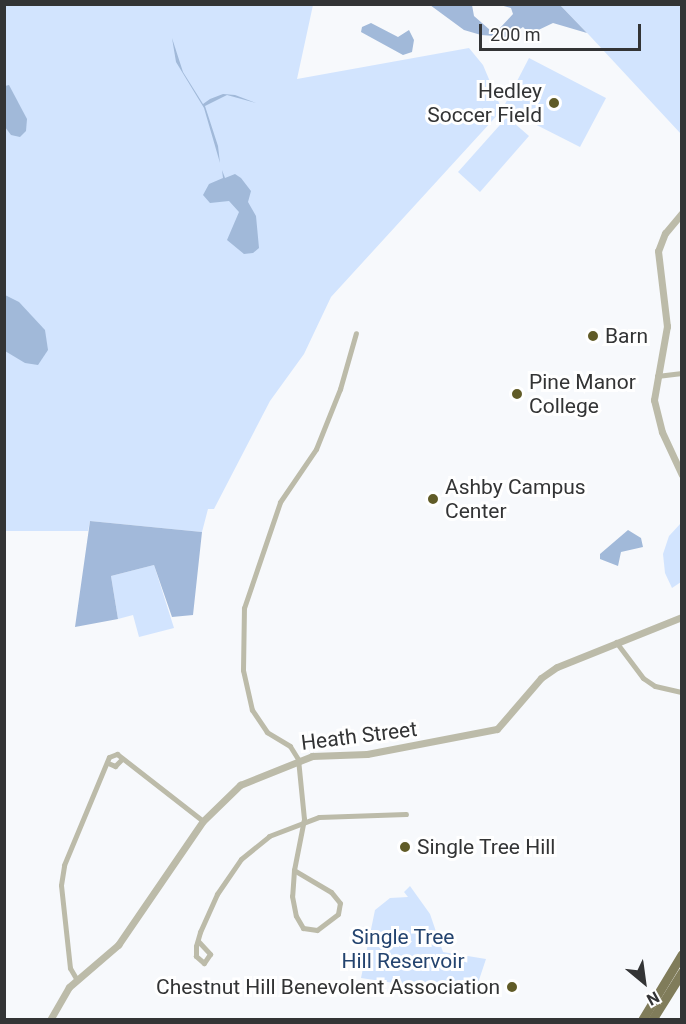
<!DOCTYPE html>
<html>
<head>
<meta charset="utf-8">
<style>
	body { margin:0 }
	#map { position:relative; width:686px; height:1024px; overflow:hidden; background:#f7f9fc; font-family:Roboto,sans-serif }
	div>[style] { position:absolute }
	.green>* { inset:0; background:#d2e4fe }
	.forest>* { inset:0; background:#a2b9da }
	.water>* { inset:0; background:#a1b9d9 }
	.minor>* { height:5px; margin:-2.5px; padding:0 2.5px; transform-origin:2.5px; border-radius:2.5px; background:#bcbba9 }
	.tertiary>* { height:7px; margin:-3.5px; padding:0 3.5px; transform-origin:3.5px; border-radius:3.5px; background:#bcbba9 }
	.trunk>* { height:9px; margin:-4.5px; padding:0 4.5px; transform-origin:4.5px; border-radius:4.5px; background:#807c5a }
	.dots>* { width:16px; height:16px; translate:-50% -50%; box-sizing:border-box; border:3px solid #fff; border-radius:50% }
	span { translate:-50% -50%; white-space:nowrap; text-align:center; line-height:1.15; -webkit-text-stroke:6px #fff; paint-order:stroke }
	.poi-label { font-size:21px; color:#333435 }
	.right { translate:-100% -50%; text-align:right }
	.left { translate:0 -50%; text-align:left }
	.street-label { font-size:21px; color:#333435 }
	.park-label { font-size:21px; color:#24446f }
	.frame { position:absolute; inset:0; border:6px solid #333435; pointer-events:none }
	.north { position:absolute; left:614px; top:952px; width:60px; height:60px; -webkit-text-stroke:4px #fff; paint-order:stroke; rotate:151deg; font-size:16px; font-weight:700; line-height:24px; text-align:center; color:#333435 }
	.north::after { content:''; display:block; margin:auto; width:21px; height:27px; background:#333435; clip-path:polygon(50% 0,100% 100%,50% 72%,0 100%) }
	.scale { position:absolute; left:479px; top:24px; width:162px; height:27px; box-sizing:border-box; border:3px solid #333435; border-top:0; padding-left:8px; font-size:18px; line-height:21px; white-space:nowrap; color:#333435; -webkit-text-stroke:4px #fff; paint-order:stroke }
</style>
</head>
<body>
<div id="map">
	<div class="green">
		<div style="clip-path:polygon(5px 5px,313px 5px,297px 79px,469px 48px,483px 65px,502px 110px,331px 297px,304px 354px,270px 401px,214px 509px,208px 509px,202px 532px,90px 521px,88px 531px,5px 531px)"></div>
		<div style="clip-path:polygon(560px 5px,681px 5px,681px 134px,590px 36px)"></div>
		<div style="clip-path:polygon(529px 58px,606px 98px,580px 147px,503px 108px)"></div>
		<div style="clip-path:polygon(507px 117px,529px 136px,480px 192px,458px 172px)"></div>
		<div style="clip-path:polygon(681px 523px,681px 582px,672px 588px,665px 573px,663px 554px,669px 536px)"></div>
		<div style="clip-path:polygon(154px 565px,174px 628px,139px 637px,133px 615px,118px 619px,111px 576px)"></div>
		<div style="clip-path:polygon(410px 886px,430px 914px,443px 952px,486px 959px,474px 995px,361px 978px,375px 910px,390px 898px,408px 897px,404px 892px)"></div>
	</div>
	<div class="forest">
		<div style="clip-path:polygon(430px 5px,472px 5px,474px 16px,490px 30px,500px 28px,513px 14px,511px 8px,500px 5px,560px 5px,587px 33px,553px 23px,530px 34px,523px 27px,508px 37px,481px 35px,464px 30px)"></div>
		<div style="clip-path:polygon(90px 521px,202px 532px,193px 615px,172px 617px,154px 565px,111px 576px,118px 619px,75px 627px)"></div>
	</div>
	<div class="water">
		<div style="clip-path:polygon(371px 23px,398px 37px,409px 30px,414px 40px,412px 52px,403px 55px,361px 32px,362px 27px)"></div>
		<div style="clip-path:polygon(172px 38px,183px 72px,203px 104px,210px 99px,223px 94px,235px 95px,256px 103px,227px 95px,205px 106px,218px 146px,220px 163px,204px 108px,176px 62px)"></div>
		<div style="clip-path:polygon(9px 85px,27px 119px,26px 131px,20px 137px,11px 135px,5px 127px,5px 86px)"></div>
		<div style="clip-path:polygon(222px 170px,225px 178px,235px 174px,241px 178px,251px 191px,248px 202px,256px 216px,259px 248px,253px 253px,244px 254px,227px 240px,239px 212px,229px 201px,210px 203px,203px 195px,209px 184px,223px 178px)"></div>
		<div style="clip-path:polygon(5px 295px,19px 302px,45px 330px,48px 350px,38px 365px,25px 363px,5px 351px)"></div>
		<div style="clip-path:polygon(628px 530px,641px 538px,643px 547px,621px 552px,618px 566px,600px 559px,600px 554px)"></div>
	</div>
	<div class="minor">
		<div style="left:657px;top:376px;width:25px;rotate:-7deg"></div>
		<div style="left:616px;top:642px;width:45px;rotate:53.1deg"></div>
		<div style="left:643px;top:678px;width:14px;rotate:34deg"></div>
		<div style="left:655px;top:686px;width:28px;rotate:13deg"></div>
		<div style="left:108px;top:763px;width:8px;rotate:23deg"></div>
		<div style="left:115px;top:766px;width:8px;rotate:-45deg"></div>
		<div style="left:294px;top:870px;width:26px;rotate:94deg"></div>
		<div style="left:292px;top:896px;width:20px;rotate:79deg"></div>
		<div style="left:296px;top:916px;width:14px;rotate:60deg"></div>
		<div style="left:303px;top:928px;width:14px;rotate:8deg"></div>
		<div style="left:317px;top:930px;width:26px;rotate:-37deg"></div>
		<div style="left:338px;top:914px;width:11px;rotate:-80deg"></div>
		<div style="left:340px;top:903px;width:14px;rotate:-129deg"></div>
		<div style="left:331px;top:892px;width:43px;rotate:-149.3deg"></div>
		<div style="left:294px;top:870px;width:52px;rotate:-78.9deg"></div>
		<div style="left:304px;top:819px;width:60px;rotate:-95.7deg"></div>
		<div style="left:298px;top:759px;width:15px;rotate:-122deg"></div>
		<div style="left:290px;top:746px;width:27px;rotate:-149deg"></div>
		<div style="left:267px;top:732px;width:27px;rotate:-124deg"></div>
		<div style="left:252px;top:710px;width:41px;rotate:-102.7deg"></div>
		<div style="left:243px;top:670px;width:62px;rotate:-89.1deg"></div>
		<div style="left:244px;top:608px;width:112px;rotate:-71.2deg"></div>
		<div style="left:280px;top:502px;width:64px;rotate:-55.8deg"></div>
		<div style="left:316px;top:449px;width:65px;rotate:-68.2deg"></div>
		<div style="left:340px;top:389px;width:58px;rotate:-74.1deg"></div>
		<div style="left:198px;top:941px;width:18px;rotate:47deg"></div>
		<div style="left:210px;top:954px;width:11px;rotate:124deg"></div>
		<div style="left:204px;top:963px;width:11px;rotate:-139deg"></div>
		<div style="left:196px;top:956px;width:10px;rotate:-90deg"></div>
		<div style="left:196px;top:946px;width:15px;rotate:-74deg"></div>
		<div style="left:200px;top:932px;width:42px;rotate:-65.9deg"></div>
		<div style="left:217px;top:894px;width:42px;rotate:-55.6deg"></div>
		<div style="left:241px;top:859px;width:36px;rotate:-39deg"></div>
		<div style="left:269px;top:836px;width:53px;rotate:-20.8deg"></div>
		<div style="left:319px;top:817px;width:87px;rotate:-2deg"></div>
		<div style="left:77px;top:980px;width:14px;rotate:-120deg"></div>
		<div style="left:70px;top:968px;width:83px;rotate:-96.2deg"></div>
		<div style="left:61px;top:885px;width:20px;rotate:-81deg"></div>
		<div style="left:64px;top:865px;width:117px;rotate:-67.4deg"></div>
		<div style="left:109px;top:757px;width:9px;rotate:-21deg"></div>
		<div style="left:117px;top:754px;width:109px;rotate:37.9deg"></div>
	</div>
	<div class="tertiary">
		<div style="left:682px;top:213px;width:26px;rotate:130deg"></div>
		<div style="left:665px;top:233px;width:19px;rotate:111deg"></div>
		<div style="left:658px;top:251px;width:76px;rotate:83.2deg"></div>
		<div style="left:667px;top:326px;width:75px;rotate:100deg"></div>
		<div style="left:654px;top:400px;width:33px;rotate:76deg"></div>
		<div style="left:662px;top:432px;width:47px;rotate:65.1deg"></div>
		<div style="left:50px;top:1020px;width:38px;rotate:-60deg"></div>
		<div style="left:69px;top:987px;width:65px;rotate:-40.6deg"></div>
		<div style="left:118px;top:945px;width:150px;rotate:-55.6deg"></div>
		<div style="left:203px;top:821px;width:52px;rotate:-44.2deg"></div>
		<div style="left:240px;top:785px;width:78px;rotate:-21.9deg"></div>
		<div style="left:312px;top:756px;width:55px;rotate:-2.1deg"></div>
		<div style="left:367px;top:754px;width:132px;rotate:-10.9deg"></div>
		<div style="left:497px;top:729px;width:67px;rotate:-49.2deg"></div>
		<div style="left:541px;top:678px;width:19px;rotate:-35deg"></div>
		<div style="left:557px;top:667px;width:135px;rotate:-21.8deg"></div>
	</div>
	<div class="trunk">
		<div style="left:642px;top:1020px;width:77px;rotate:-58.8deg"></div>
		<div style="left:652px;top:1020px;width:57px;rotate:-58deg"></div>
	</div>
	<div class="dots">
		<div style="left:554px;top:103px;background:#605b27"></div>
		<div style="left:593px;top:336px;background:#605b27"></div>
		<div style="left:517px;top:394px;background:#605b27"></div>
		<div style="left:433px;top:499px;background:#605b27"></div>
		<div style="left:405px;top:847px;background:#605b27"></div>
		<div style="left:512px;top:987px;background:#605b27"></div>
	</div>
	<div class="poi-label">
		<span class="right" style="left:542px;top:103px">Hedley<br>Soccer Field</span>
		<span class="left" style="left:605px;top:336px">Barn</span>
		<span class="left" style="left:529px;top:394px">Pine Manor<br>College</span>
		<span class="left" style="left:445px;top:499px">Ashby Campus<br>Center</span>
		<span class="left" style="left:417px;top:847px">Single Tree Hill</span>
		<span class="right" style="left:500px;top:987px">Chestnut Hill Benevolent Association</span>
	</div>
	<div class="street-label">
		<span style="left:359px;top:736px;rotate:-7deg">Heath Street</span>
	</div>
	<div class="park-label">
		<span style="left:403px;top:949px">Single Tree<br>Hill Reservoir</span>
	</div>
	<div class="frame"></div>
	<div class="north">N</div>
	<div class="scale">200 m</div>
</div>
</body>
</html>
